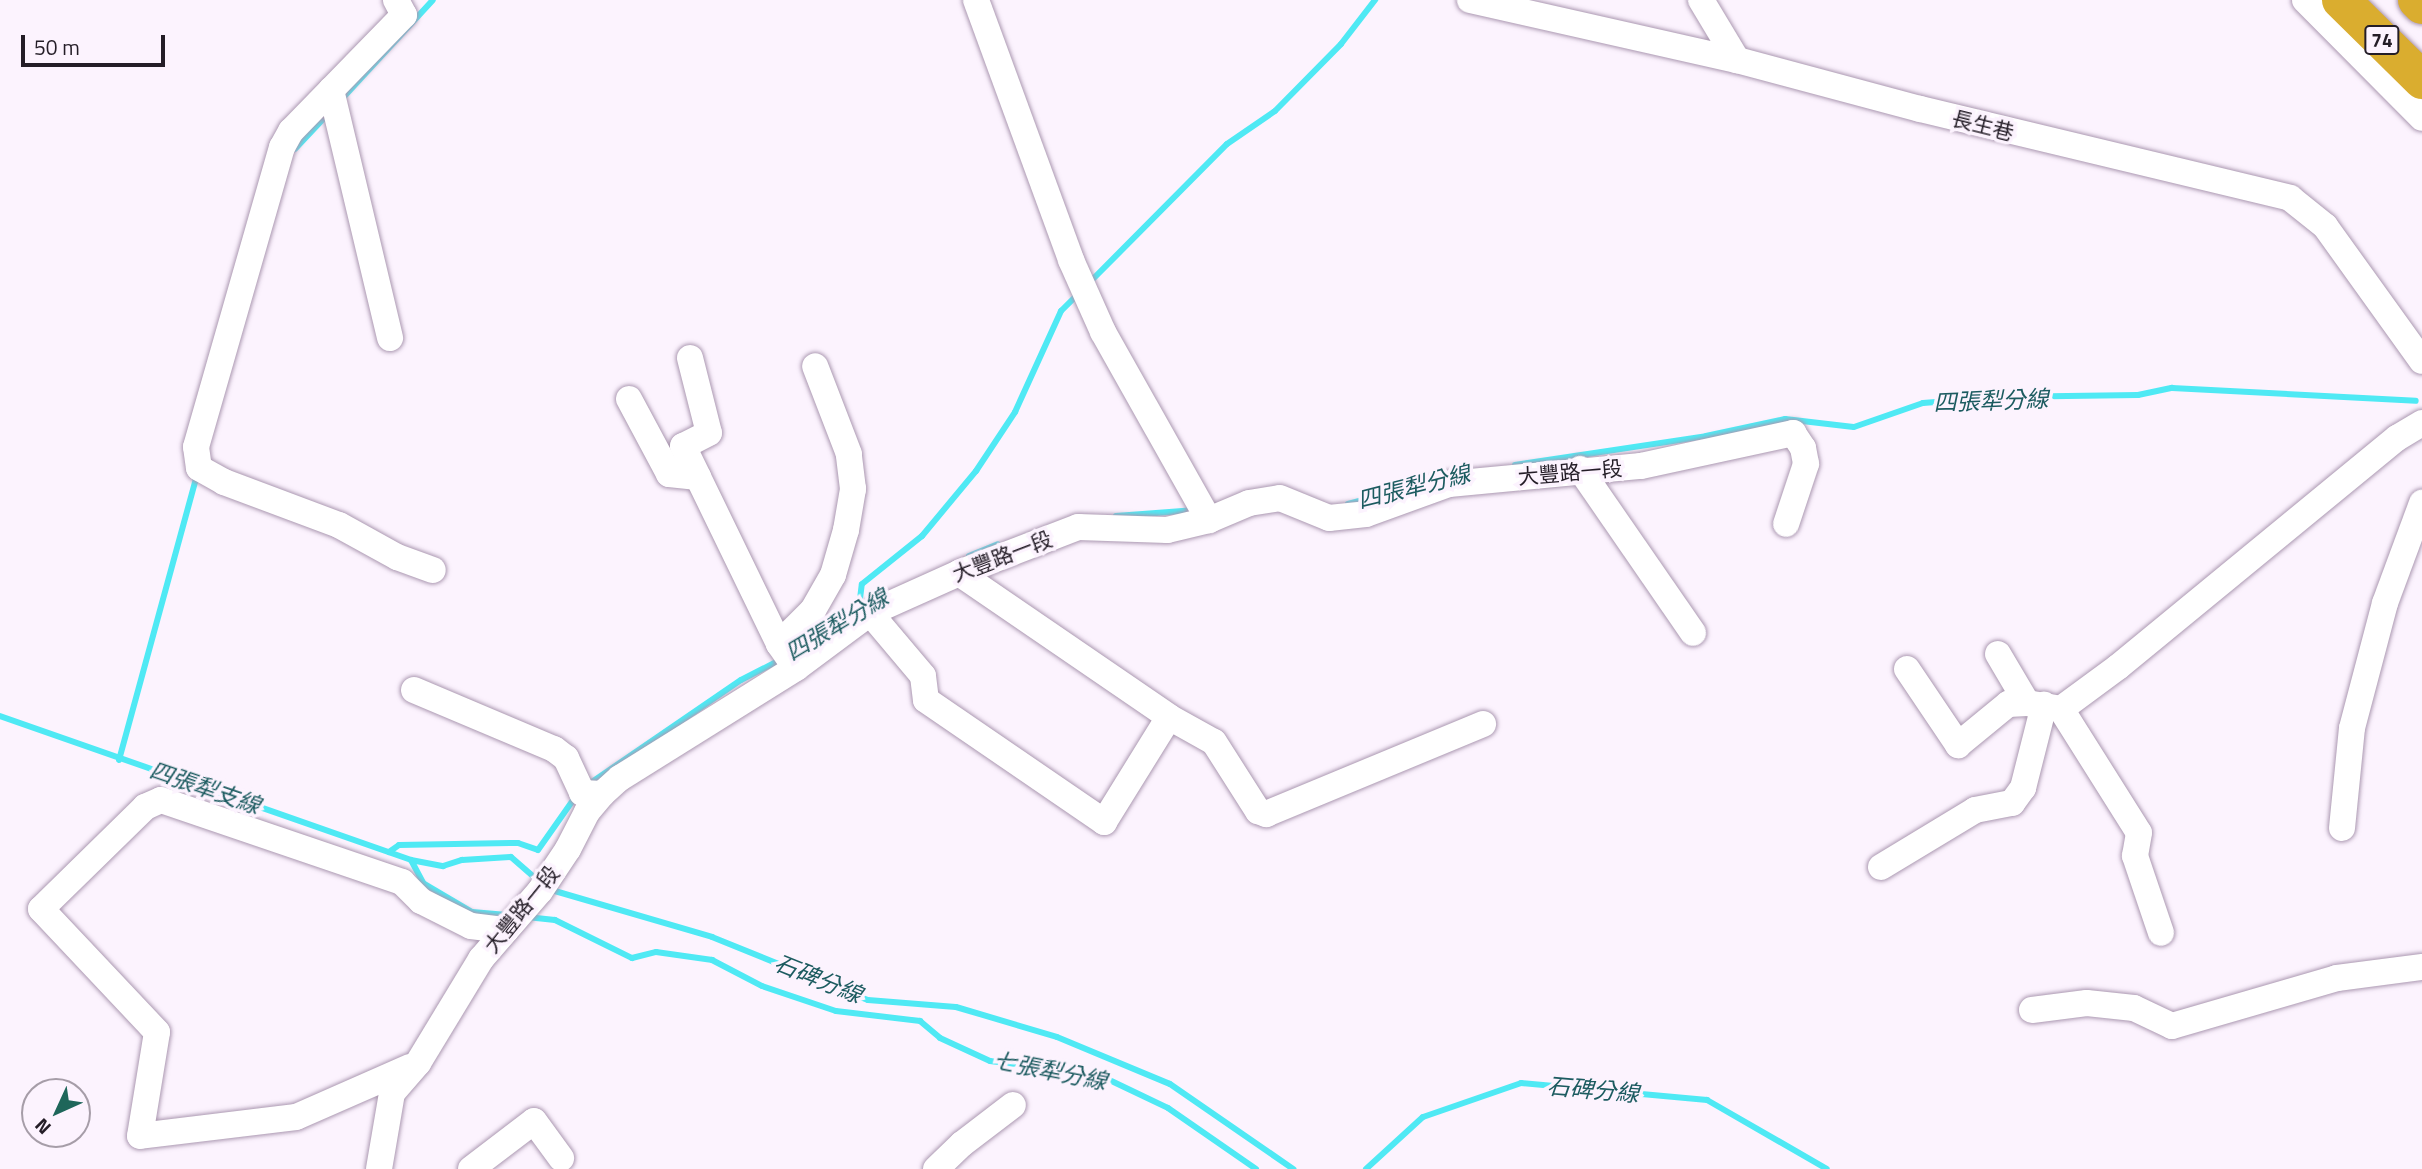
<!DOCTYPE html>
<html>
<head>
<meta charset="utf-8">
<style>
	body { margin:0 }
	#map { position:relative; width:2422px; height:1169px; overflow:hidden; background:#fcf3fe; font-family:"Titillium Web","Noto Sans TC",sans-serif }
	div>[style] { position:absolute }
	.stream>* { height:6px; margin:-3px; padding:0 3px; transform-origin:3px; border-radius:3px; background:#4fe9f4 }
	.roads { filter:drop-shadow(0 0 2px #ab98b1) drop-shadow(0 0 2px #ab98b1) }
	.minor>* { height:26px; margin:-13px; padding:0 13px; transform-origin:13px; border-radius:13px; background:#fff }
	.highway>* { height:38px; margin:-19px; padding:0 19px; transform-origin:19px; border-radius:19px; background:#daad2f }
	span { translate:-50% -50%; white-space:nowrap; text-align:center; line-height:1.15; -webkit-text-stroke:7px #fcf3fe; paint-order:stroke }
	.shield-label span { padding:2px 5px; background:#fcf3fe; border:2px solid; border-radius:5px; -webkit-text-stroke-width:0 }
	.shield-label { font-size:19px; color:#241d27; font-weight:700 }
	.street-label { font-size:21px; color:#241d27 }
	.water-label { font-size:23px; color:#1c5b60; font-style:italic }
	.north { position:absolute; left:21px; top:1078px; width:70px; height:70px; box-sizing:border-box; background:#fcf3fe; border:2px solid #a69da8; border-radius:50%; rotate:225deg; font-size:19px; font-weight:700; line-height:28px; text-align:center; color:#241d27 }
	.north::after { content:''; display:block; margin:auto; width:24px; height:32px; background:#1e665a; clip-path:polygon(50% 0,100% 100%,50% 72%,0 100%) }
	.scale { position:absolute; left:21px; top:35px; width:144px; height:32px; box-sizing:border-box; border:4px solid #241d27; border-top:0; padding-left:9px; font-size:21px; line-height:24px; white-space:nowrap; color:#241d27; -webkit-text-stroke:5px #fcf3fe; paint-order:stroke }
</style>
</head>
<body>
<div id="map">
	<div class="stream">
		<div style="left:340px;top:101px;width:137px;rotate:-47.4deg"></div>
		<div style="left:295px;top:149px;width:48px;rotate:-46.7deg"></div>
		<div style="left:1088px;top:284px;width:197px;rotate:-45.2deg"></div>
		<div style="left:1227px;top:144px;width:58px;rotate:-34.5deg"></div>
		<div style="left:1275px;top:111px;width:94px;rotate:-45.4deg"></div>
		<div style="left:1341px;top:44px;width:56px;rotate:-52.3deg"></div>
		<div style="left:1515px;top:465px;width:193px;rotate:-8.6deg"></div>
		<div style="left:1706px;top:436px;width:81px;rotate:-12.1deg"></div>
		<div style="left:1785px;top:419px;width:69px;rotate:6.6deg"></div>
		<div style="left:1854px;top:427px;width:73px;rotate:-19.2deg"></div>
		<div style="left:1923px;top:403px;width:75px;rotate:-4.6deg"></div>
		<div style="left:1998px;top:397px;width:140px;rotate:-0.8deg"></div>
		<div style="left:2138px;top:395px;width:35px;rotate:-12deg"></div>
		<div style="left:2172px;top:388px;width:244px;rotate:3deg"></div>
		<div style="left:1348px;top:504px;width:38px;rotate:-15deg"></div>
		<div style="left:1116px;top:516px;width:80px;rotate:-4.3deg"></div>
		<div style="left:969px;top:556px;width:31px;rotate:-22deg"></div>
		<div style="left:859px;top:607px;width:23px;rotate:-83deg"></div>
		<div style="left:862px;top:584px;width:77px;rotate:-38.7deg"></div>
		<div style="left:922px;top:536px;width:85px;rotate:-50.3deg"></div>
		<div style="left:976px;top:471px;width:71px;rotate:-56.5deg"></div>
		<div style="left:1015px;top:412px;width:111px;rotate:-65.5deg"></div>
		<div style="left:1061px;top:311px;width:24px;rotate:-45deg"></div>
		<div style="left:791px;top:653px;width:49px;rotate:-33.4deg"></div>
		<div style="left:0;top:716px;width:435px;rotate:19.3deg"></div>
		<div style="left:411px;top:860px;width:33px;rotate:11deg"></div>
		<div style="left:443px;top:866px;width:20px;rotate:-18deg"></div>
		<div style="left:462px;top:860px;width:49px;rotate:-3.5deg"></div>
		<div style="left:511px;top:857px;width:38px;rotate:41deg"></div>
		<div style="left:119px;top:760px;width:295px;rotate:-74.7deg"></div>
		<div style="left:589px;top:784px;width:184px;rotate:-34.4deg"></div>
		<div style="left:741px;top:680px;width:46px;rotate:-27.1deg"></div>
		<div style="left:389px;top:852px;width:12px;rotate:-35deg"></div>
		<div style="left:399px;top:845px;width:119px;rotate:-1deg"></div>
		<div style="left:518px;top:843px;width:21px;rotate:19deg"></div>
		<div style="left:538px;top:850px;width:66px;rotate:-54.9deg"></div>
		<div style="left:411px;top:860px;width:26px;rotate:62deg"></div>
		<div style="left:423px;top:883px;width:57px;rotate:30.6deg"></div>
		<div style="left:472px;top:912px;width:38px;rotate:5deg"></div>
		<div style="left:548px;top:889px;width:171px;rotate:16.3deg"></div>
		<div style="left:712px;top:937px;width:168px;rotate:22deg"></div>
		<div style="left:868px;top:1000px;width:88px;rotate:4.5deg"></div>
		<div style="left:956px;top:1007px;width:105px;rotate:16.5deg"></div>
		<div style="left:1057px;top:1037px;width:122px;rotate:22.6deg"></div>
		<div style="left:1170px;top:1084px;width:150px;rotate:34.6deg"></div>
		<div style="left:527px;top:917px;width:28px;rotate:6deg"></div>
		<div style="left:555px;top:920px;width:86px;rotate:26.3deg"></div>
		<div style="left:632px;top:958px;width:25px;rotate:-14deg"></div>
		<div style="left:656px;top:952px;width:57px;rotate:8.1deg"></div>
		<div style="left:712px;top:960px;width:56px;rotate:27.5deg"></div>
		<div style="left:762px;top:986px;width:78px;rotate:18.7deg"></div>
		<div style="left:836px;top:1011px;width:85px;rotate:6.8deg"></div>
		<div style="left:920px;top:1021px;width:26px;rotate:40deg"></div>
		<div style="left:940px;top:1038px;width:55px;rotate:24.7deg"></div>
		<div style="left:990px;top:1061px;width:112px;rotate:7.7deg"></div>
		<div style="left:1101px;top:1076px;width:74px;rotate:25.5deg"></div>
		<div style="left:1168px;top:1108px;width:107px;rotate:34.7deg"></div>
		<div style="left:1366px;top:1169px;width:77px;rotate:-42.4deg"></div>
		<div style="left:1423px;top:1117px;width:104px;rotate:-19.1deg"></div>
		<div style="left:1521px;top:1083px;width:187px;rotate:5.2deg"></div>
		<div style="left:1707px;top:1100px;width:138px;rotate:29.9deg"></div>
	</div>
	<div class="roads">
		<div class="minor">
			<div style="left:396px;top:0;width:17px;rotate:62deg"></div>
			<div style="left:404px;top:15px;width:162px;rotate:134.2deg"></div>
			<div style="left:291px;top:131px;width:18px;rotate:119deg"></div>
			<div style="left:282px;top:147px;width:312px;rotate:106deg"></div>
			<div style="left:196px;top:447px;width:21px;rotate:82deg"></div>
			<div style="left:199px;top:468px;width:29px;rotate:29deg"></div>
			<div style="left:224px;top:482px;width:123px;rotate:20.5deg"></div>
			<div style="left:339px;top:525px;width:66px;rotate:28.9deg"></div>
			<div style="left:397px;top:557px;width:38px;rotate:20deg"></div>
			<div style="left:976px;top:0;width:277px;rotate:69.9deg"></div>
			<div style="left:1071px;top:260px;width:79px;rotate:66deg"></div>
			<div style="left:1103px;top:332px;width:216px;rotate:60.6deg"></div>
			<div style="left:1470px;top:0;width:274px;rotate:12.7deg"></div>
			<div style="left:1737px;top:60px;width:189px;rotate:15deg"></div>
			<div style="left:1920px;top:109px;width:381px;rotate:13.5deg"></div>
			<div style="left:2290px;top:198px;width:45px;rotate:38.7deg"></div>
			<div style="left:2325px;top:226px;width:166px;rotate:54.3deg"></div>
			<div style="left:1701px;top:0;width:70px;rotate:59deg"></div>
			<div style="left:2305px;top:0;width:166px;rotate:45.2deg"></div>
			<div style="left:331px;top:90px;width:255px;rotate:76.6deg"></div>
			<div style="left:690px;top:358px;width:77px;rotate:75.8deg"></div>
			<div style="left:709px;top:433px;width:29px;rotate:153deg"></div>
			<div style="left:683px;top:446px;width:34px;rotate:64deg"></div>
			<div style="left:629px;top:399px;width:85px;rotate:61.9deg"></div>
			<div style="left:669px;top:474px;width:29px;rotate:6deg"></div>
			<div style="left:698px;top:477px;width:186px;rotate:64.1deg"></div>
			<div style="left:779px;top:644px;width:29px;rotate:55deg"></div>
			<div style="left:1580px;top:469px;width:199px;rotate:55.4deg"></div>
			<div style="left:959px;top:573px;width:255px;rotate:34.4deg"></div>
			<div style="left:1169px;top:717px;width:51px;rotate:29.1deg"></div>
			<div style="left:1214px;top:742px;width:82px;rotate:57.5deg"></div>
			<div style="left:1258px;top:811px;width:9px;rotate:21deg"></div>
			<div style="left:1266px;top:814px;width:235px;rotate:-22.5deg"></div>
			<div style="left:870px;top:613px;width:82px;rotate:49.9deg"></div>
			<div style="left:923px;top:676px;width:24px;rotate:83deg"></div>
			<div style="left:926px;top:700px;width:216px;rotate:34.4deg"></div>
			<div style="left:1104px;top:822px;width:123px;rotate:-58.2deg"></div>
			<div style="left:779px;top:644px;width:48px;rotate:-45deg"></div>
			<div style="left:813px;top:610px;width:40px;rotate:-60.3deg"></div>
			<div style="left:833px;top:575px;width:47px;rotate:-73.9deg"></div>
			<div style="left:846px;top:530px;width:42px;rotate:-80.3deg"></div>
			<div style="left:853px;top:489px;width:35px;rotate:-97deg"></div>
			<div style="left:849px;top:454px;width:94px;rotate:-111.1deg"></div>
			<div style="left:1998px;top:654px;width:57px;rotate:59.4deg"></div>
			<div style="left:1907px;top:669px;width:92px;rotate:56.1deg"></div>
			<div style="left:1958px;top:745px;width:65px;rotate:-39.4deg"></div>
			<div style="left:2008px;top:704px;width:19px;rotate:-3deg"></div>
			<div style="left:2027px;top:703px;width:35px;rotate:10deg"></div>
			<div style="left:2061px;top:709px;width:71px;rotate:-36.4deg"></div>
			<div style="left:2118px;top:667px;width:361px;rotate:-39.4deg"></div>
			<div style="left:2397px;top:438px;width:29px;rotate:-31deg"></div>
			<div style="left:414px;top:690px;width:152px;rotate:22.9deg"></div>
			<div style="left:554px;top:749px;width:15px;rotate:37deg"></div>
			<div style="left:566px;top:758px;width:38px;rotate:65deg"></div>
			<div style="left:582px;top:793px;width:20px;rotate:3deg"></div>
			<div style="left:2061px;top:709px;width:146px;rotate:57.8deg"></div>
			<div style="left:2139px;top:833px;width:23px;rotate:100deg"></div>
			<div style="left:2135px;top:856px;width:81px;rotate:71.3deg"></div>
			<div style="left:2342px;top:828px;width:100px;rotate:-84.3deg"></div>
			<div style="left:2352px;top:728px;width:129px;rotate:-75.2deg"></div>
			<div style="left:2385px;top:603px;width:107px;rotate:-69.7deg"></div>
			<div style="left:1881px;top:867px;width:110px;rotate:-31.2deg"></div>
			<div style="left:1975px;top:810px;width:38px;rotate:-11deg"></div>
			<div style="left:2012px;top:803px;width:19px;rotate:-54deg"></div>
			<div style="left:2023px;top:788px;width:86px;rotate:-75.8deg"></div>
			<div style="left:2032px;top:1010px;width:55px;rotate:-7.3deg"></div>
			<div style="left:2087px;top:1003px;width:47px;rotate:6.1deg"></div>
			<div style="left:2134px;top:1008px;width:42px;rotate:25.3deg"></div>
			<div style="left:2172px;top:1026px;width:172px;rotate:-16.2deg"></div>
			<div style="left:2337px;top:978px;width:86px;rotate:-7.4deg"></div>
			<div style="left:410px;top:1067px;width:124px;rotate:156.3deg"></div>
			<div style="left:296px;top:1117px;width:157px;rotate:173.1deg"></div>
			<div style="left:140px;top:1136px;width:105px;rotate:-80.7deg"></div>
			<div style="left:157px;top:1032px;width:169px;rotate:-133.3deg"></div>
			<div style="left:41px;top:909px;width:146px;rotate:-44.4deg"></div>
			<div style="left:145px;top:807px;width:17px;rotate:-24deg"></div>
			<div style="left:161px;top:800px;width:255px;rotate:18.8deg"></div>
			<div style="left:402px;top:882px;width:27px;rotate:45deg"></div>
			<div style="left:421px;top:901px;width:56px;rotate:26.6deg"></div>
			<div style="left:471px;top:926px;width:35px;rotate:7deg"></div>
			<div style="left:379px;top:1169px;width:77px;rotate:-80.3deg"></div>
			<div style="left:392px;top:1093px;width:40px;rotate:-49deg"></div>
			<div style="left:418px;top:1063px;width:122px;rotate:-58.8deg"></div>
			<div style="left:481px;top:959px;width:90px;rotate:-49.1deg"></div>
			<div style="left:540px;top:891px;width:50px;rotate:-56.3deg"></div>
			<div style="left:568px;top:849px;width:42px;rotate:-62.8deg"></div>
			<div style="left:587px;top:812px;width:23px;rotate:-50deg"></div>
			<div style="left:602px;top:794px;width:24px;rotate:-42deg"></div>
			<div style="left:620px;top:778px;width:208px;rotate:-32deg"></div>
			<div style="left:796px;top:668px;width:92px;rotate:-36.6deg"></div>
			<div style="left:870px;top:613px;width:98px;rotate:-24.2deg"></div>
			<div style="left:959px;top:573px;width:128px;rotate:-21.1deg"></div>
			<div style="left:1078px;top:527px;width:89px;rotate:1.9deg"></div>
			<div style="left:1167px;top:530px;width:43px;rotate:-13.4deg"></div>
			<div style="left:1209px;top:520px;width:43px;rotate:-23deg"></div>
			<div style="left:1249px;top:503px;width:31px;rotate:-9deg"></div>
			<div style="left:1280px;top:498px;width:53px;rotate:22.2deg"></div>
			<div style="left:1329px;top:518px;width:37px;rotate:-6deg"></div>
			<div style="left:1366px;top:514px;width:88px;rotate:-19.9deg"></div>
			<div style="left:1449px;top:484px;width:193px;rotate:-5.4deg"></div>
			<div style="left:1641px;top:466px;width:156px;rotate:-12.2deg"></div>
			<div style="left:1793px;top:433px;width:18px;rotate:56deg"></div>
			<div style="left:1803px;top:448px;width:16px;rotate:79deg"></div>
			<div style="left:1806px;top:464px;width:63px;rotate:108.4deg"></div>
			<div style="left:471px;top:1169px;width:79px;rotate:-37.3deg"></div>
			<div style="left:534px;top:1121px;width:46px;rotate:53.9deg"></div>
			<div style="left:936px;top:1169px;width:36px;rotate:-44deg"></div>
			<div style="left:962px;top:1144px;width:64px;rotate:-37.4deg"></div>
		</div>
		<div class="highway">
			<div style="left:2341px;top:0;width:114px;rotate:44.6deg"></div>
			<div style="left:2417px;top:0;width:7px;rotate:45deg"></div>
		</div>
	</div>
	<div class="shield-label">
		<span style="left:2382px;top:40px">74</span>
	</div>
	<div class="street-label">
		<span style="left:1983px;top:125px;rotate:14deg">長生巷</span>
		<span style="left:1570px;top:472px;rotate:-5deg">大豐路一段</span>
		<span style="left:1002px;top:556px;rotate:-21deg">大豐路一段</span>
		<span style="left:521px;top:909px;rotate:-51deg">大豐路一段</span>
	</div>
	<div class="water-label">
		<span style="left:1991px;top:401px;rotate:-2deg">四張犁分線</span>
		<span style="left:1414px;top:487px;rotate:-14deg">四張犁分線</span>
		<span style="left:837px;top:625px;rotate:-31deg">四張犁分線</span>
		<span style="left:205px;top:788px;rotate:19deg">四張犁支線</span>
		<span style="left:818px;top:979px;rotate:22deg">石碑分線</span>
		<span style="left:1050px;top:1071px;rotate:11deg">七張犁分線</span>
		<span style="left:1593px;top:1090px;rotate:5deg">石碑分線</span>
	</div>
	<div class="north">N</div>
	<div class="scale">50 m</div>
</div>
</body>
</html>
